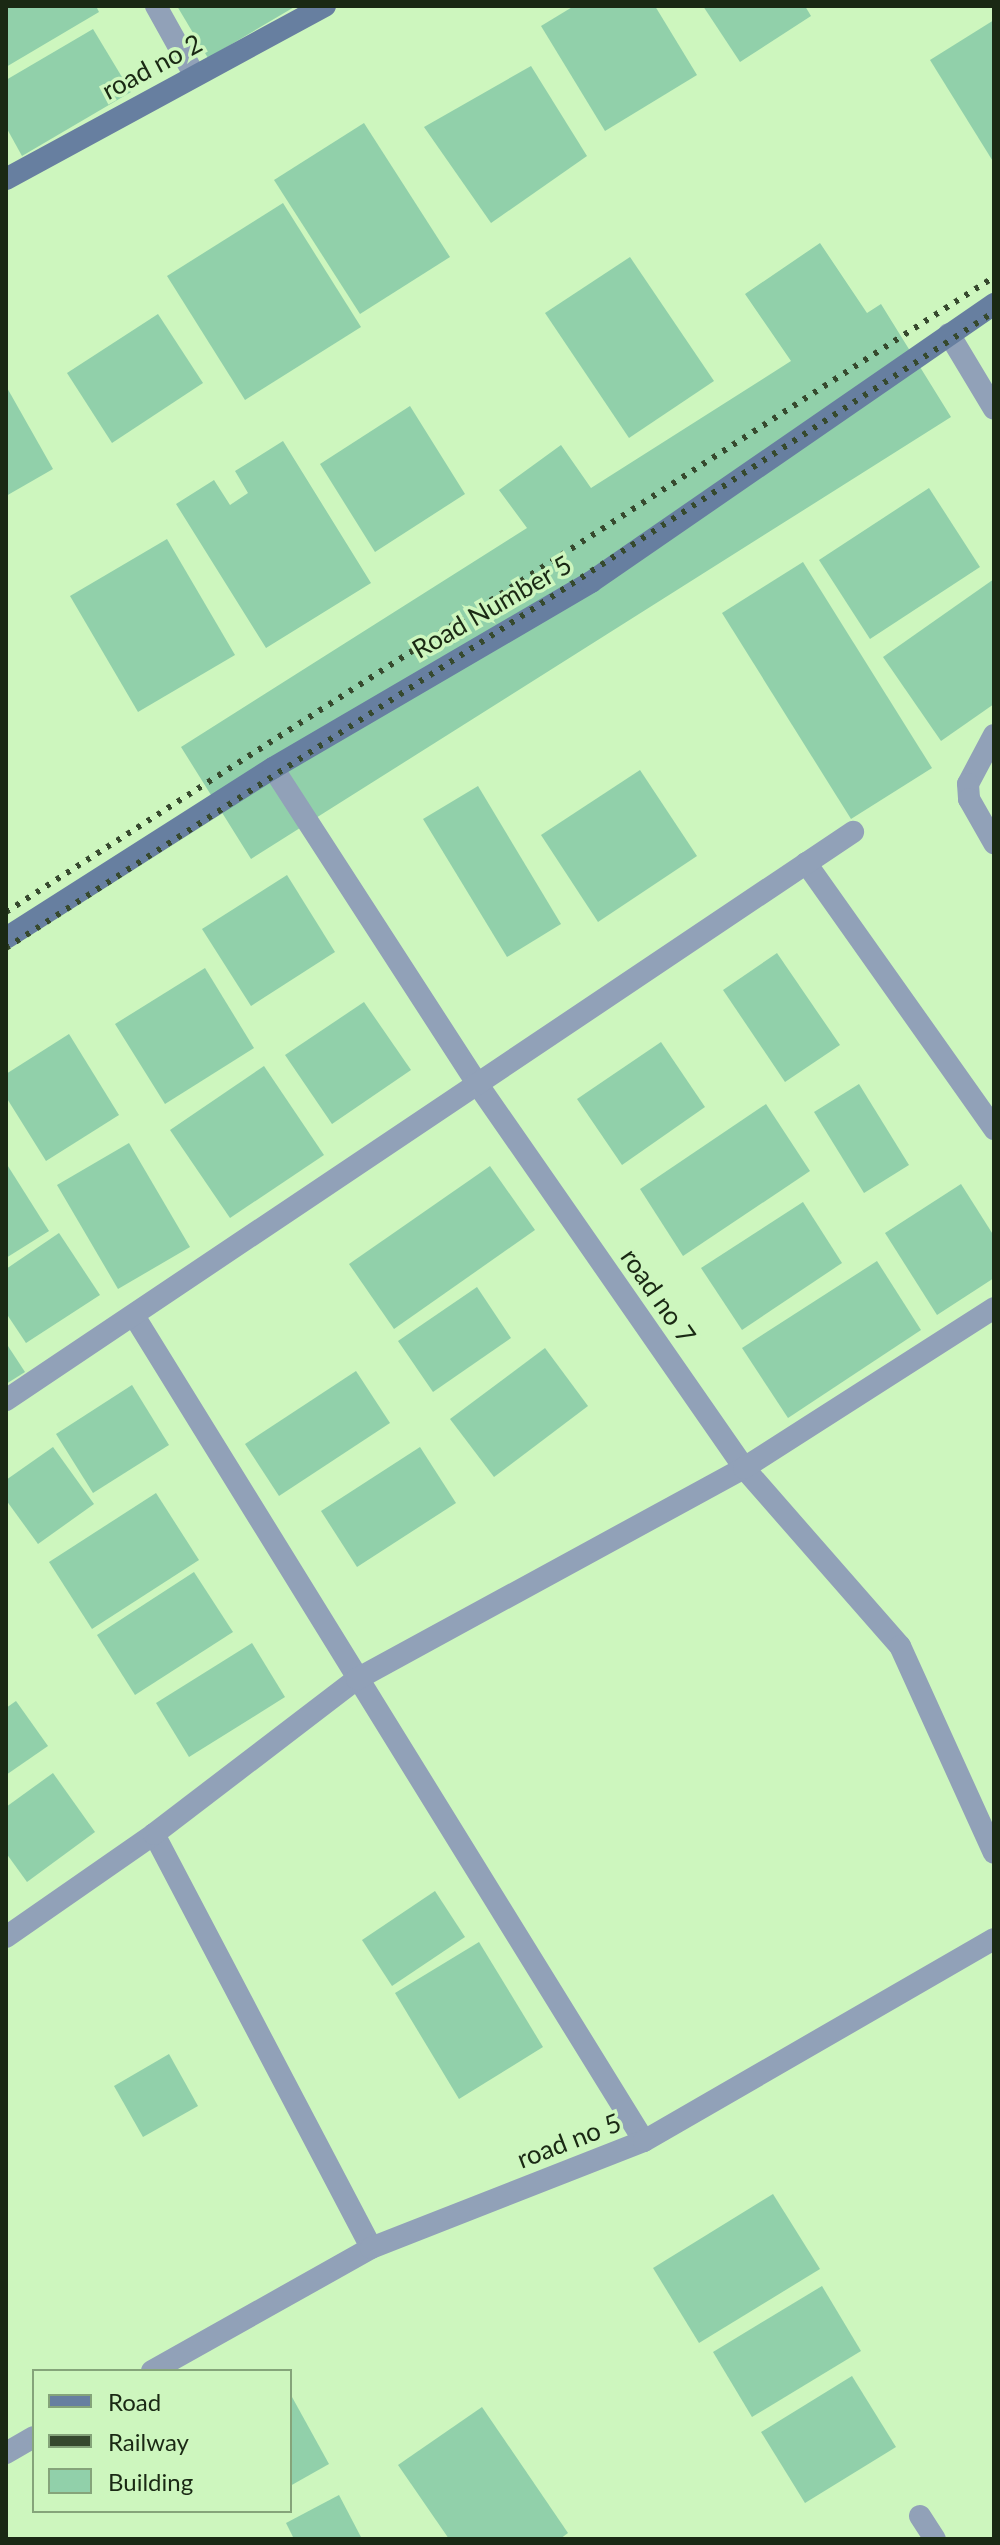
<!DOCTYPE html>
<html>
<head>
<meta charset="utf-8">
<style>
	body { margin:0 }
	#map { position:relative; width:1000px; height:2545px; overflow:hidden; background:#cdf6be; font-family:Lato,sans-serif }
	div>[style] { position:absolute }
	.building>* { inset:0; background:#91d0aa }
	.service>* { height:22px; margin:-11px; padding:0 11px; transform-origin:11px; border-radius:11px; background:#91a1b8 }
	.minor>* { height:22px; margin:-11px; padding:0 11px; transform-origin:11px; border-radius:11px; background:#91a1b8 }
	.secondary>* { height:22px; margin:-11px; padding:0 11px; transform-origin:11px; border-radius:11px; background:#677fa0 }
	.rail>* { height:6px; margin-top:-3px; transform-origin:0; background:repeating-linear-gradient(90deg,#36492e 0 4px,transparent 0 12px) }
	span { translate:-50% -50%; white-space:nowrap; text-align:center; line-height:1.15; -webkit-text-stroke:7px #cdf6be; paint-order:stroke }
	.street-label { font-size:26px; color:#1a2914 }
	.frame { position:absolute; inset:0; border:8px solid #1a2914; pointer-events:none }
	.legend { position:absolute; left:32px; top:2369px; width:260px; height:144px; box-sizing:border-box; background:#cdf6be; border:2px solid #85a47a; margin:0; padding:10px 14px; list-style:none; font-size:24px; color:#1a2914 }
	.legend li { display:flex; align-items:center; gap:16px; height:40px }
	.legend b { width:40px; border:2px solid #85a47a }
</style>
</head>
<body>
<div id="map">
	<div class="building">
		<div style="clip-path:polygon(6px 6px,96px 6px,99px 12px,6px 67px)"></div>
		<div style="clip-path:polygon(177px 6px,296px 6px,208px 58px)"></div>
		<div style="clip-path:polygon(574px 6px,655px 6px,697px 75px,605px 131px,541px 26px)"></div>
		<div style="clip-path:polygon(703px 6px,805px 6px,811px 16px,740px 62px)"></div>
		<div style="clip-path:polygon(994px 20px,994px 163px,930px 60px)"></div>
		<div style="clip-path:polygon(93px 29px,131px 92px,22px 156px,6px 127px,6px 80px)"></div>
		<div style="clip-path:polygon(531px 66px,587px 156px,491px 223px,424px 127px)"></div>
		<div style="clip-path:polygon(364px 123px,450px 257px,360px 314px,274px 180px)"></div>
		<div style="clip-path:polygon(283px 203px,361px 327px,245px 400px,167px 276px)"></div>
		<div style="clip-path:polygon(820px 243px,867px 313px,881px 304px,951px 417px,251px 859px,181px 747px,527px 528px,499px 490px,561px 445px,591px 488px,791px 361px,745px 294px)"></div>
		<div style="clip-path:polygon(630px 257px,714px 381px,629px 438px,545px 313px)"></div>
		<div style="clip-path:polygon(158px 314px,203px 383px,112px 443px,67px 373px)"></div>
		<div style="clip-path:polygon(6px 386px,53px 469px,6px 496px)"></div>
		<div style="clip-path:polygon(410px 406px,465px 494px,375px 552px,320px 464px)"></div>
		<div style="clip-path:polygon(283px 441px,371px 583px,266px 648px,176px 504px,214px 480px,230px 505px,248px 493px,235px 471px)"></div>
		<div style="clip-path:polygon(929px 488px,980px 567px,870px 639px,819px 560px)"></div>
		<div style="clip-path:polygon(167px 539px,235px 655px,138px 712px,70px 596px)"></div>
		<div style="clip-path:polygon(803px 562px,932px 768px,851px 819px,722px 613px)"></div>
		<div style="clip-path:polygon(994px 579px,994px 704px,941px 741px,883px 657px)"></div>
		<div style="clip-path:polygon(640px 770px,697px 856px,598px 922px,541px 835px)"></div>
		<div style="clip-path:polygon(478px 786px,561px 924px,507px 957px,423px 819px)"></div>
		<div style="clip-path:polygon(287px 875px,335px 952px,251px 1006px,202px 929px)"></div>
		<div style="clip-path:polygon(777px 953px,840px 1045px,785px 1082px,723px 990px)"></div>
		<div style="clip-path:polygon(205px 968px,254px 1048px,165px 1104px,115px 1024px)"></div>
		<div style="clip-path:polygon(364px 1002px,411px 1070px,332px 1124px,285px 1055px)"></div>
		<div style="clip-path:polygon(69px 1034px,119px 1115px,46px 1161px,6px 1097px,6px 1074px)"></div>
		<div style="clip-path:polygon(661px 1042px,705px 1107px,622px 1165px,577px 1099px)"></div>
		<div style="clip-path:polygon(264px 1066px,324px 1155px,230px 1218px,170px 1130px)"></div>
		<div style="clip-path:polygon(859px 1084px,909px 1165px,864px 1193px,814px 1112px)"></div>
		<div style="clip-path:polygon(766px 1104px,810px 1171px,683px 1256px,640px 1189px)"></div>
		<div style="clip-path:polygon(129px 1143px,190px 1247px,118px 1289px,57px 1185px)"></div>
		<div style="clip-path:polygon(6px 1163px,49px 1231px,6px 1258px)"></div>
		<div style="clip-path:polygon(490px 1166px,535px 1230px,394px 1329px,349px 1264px)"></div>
		<div style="clip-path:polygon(961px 1184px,994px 1236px,994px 1278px,937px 1315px,885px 1233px)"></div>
		<div style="clip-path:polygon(803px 1202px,842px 1263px,742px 1330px,701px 1268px)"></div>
		<div style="clip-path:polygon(59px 1233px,100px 1295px,26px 1343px,6px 1313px,6px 1269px)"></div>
		<div style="clip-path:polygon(877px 1261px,921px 1330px,788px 1418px,742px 1348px)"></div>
		<div style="clip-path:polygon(477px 1287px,511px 1338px,433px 1392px,398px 1341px)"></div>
		<div style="clip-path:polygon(6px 1343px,25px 1372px,6px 1384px)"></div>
		<div style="clip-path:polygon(545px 1348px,588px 1406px,494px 1477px,450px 1419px)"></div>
		<div style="clip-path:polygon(356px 1371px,390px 1423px,279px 1496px,245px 1444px)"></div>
		<div style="clip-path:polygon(132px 1385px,169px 1445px,93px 1493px,56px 1434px)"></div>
		<div style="clip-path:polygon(53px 1447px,94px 1504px,38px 1544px,6px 1500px,6px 1480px)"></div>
		<div style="clip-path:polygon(420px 1447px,456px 1503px,357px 1567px,321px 1511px)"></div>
		<div style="clip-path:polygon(156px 1493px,199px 1560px,92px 1629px,49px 1562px)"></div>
		<div style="clip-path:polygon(194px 1572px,233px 1632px,135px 1695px,97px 1635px)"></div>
		<div style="clip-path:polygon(252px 1643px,285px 1697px,189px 1757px,156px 1703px)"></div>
		<div style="clip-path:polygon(16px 1701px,48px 1746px,6px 1775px,6px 1708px)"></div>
		<div style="clip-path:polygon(53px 1773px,95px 1832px,27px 1882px,6px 1853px,6px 1807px)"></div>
		<div style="clip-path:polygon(435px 1891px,465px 1937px,392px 1986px,362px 1940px)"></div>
		<div style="clip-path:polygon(479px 1942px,543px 2047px,459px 2099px,395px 1993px)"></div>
		<div style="clip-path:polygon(169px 2054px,198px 2106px,143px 2137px,114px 2086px)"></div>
		<div style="clip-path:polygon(773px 2194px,820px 2269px,699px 2343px,653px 2268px)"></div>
		<div style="clip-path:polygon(822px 2286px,861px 2351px,752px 2417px,713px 2352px)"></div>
		<div style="clip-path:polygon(852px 2376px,896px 2447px,805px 2503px,761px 2432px)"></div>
		<div style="clip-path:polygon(292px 2397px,329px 2464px,290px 2486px,290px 2398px)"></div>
		<div style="clip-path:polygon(482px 2407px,568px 2533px,560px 2539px,449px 2539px,398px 2465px)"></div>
		<div style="clip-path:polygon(339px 2495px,362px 2539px,294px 2539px,286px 2523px)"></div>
	</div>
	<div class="service">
		<div style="left:949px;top:334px;width:87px;rotate:59deg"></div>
		<div style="left:994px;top:735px;width:55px;rotate:118deg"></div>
		<div style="left:968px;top:784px;width:15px;rotate:86deg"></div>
		<div style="left:969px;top:799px;width:51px;rotate:60.4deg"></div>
	</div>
	<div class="minor">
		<div style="left:156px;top:6px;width:80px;rotate:60.9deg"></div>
		<div style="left:273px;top:768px;width:374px;rotate:57.1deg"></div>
		<div style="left:476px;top:1082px;width:470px;rotate:55.2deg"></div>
		<div style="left:744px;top:1468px;width:237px;rotate:48.8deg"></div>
		<div style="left:900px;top:1646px;width:227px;rotate:65.6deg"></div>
		<div style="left:806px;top:863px;width:326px;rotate:54.7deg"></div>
		<div style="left:136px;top:1319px;width:966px;rotate:58.28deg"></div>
		<div style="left:6px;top:1400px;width:1020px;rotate:-33.85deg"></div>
		<div style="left:154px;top:1834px;width:467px;rotate:62.3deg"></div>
		<div style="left:6px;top:1937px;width:180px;rotate:-34.8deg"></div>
		<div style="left:154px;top:1834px;width:255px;rotate:-37.4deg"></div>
		<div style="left:357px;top:1679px;width:441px;rotate:-28.6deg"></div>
		<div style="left:744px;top:1468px;width:297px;rotate:-32.6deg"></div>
		<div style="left:152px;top:2371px;width:251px;rotate:-29.3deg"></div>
		<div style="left:371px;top:2248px;width:293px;rotate:-21.4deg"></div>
		<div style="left:644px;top:2141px;width:404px;rotate:-30deg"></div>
		<div style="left:6px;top:2453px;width:32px;rotate:-30deg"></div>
		<div style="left:920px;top:2516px;width:27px;rotate:57deg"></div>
	</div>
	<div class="secondary">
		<div style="left:6px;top:179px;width:363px;rotate:-28.5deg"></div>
		<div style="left:6px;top:938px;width:317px;rotate:-32.5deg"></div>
		<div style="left:273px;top:768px;width:368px;rotate:-30.3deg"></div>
		<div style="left:591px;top:582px;width:490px;rotate:-34.6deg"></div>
	</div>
	<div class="rail">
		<div style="left:6px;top:912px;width:1174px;rotate:-32.73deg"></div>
		<div style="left:6px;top:948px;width:1175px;rotate:-32.77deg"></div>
	</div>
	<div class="street-label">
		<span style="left:152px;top:67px;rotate:-28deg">road no 2</span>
		<span style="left:492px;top:607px;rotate:-30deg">Road Number 5</span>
		<span style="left:658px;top:1296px;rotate:55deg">road no 7</span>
		<span style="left:569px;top:2141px;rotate:-21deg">road no 5</span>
	</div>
	<div class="frame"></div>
	<ul class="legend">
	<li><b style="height:10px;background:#677fa0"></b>Road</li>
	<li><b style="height:10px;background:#36492e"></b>Railway</li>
	<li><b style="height:22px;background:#91d0aa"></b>Building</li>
	</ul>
</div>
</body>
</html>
